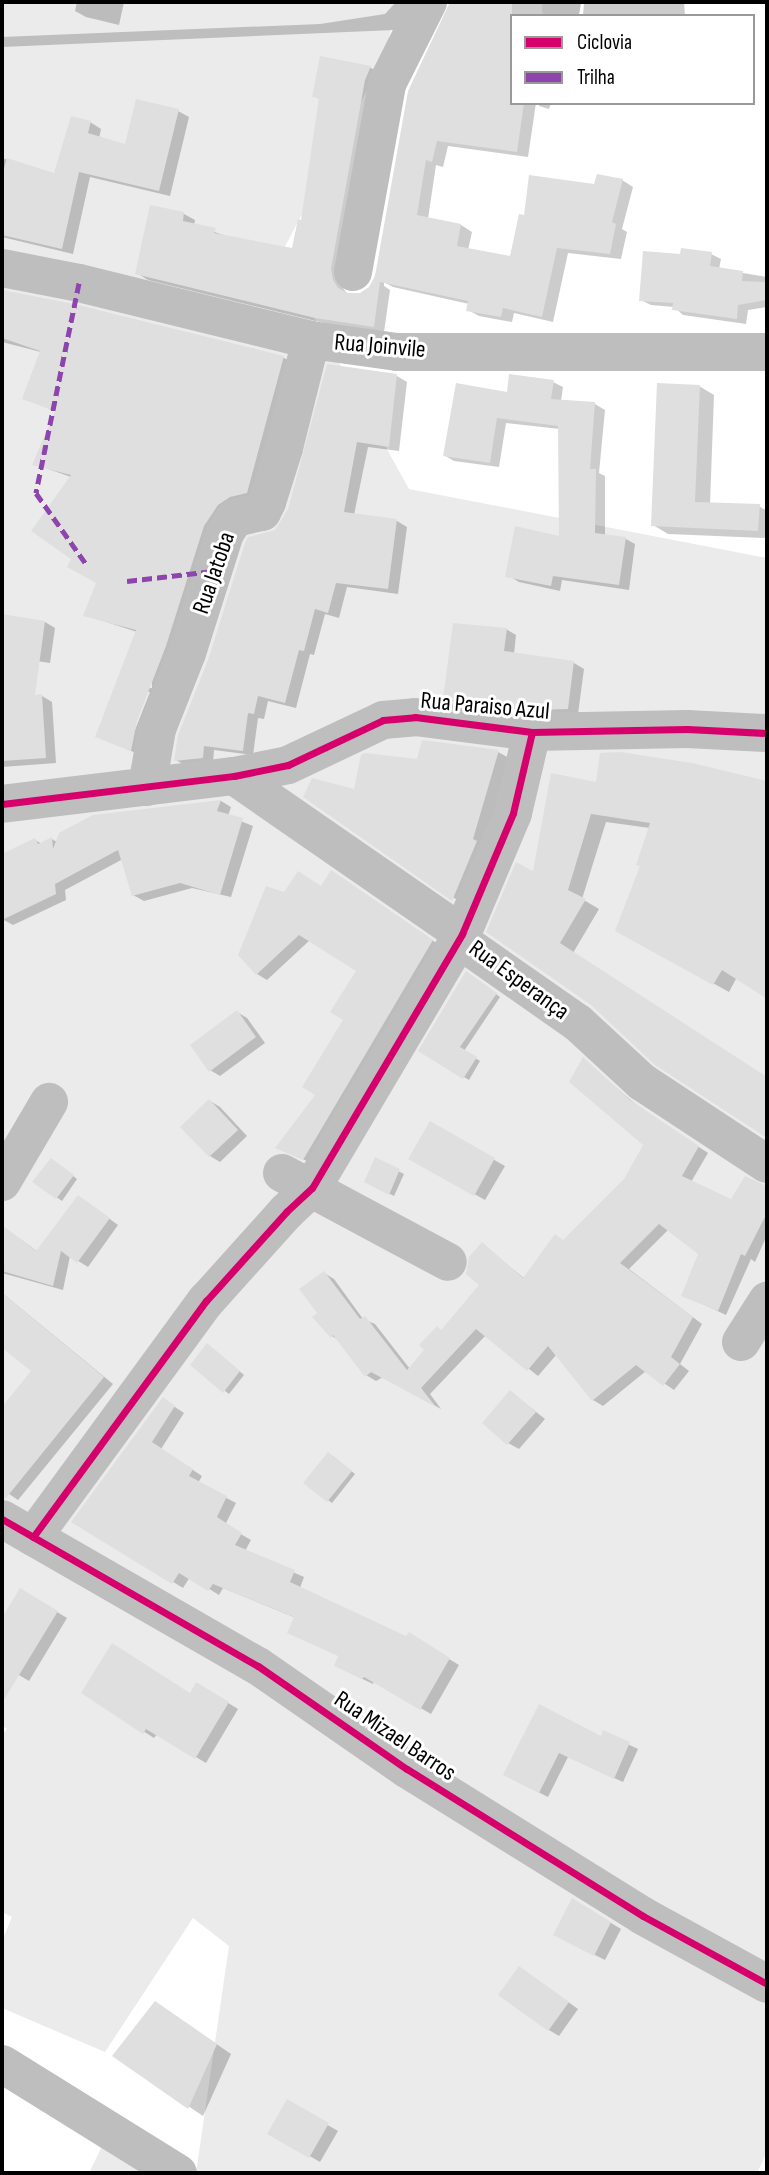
<!DOCTYPE html>
<html>
<head>
<meta charset="utf-8">
<style>
	body { margin:0 }
	#map { position:relative; width:769px; height:2175px; overflow:hidden; background:#fff; font-family:"Sofia Sans Condensed",sans-serif }
	div>[style] { position:absolute }
	.green>* { inset:0; background:#ebebeb }
	.water>* { inset:0; background:#bebebe }
	.shadow>* { inset:0; background:#0003 }
	.building>* { inset:0; background:#dfdfdf }
	.minor>* { height:38px; margin:-19px; padding:0 19px; transform-origin:19px; border-radius:19px; background:#bebebe }
	.quiet>* { height:5px; margin-top:-2.5px; transform-origin:0; background:repeating-linear-gradient(90deg,#8e44ad 0 10px,transparent 0 15px) }
	.cycleway>* { height:7px; margin:-3.5px; padding:0 3.5px; transform-origin:3.5px; border-radius:3.5px; background:#d6006c }
	span { translate:-50% -50%; white-space:nowrap; text-align:center; line-height:1.15; -webkit-text-stroke:6px #fff; paint-order:stroke }
	.street-label { font-size:24px; color:#000 }
	.frame { position:absolute; inset:0; border:4px solid #000; pointer-events:none }
	.legend { position:absolute; left:510px; top:14px; width:245px; height:91px; box-sizing:border-box; background:#fff; border:2px solid #999; margin:0; padding:9px 12px; list-style:none; font-size:21px; color:#000 }
	.legend li { display:flex; align-items:center; gap:14px; height:35px }
	.legend b { width:35px; border:2px solid #999 }
</style>
</head>
<body>
<div id="map">
	<div class="green">
		<div style="clip-path:polygon(2px 2px,398px 2px,384px 58px,280px 256px,409px 489px,767px 558px,767px 2152px,757px 2173px,196px 2173px,229px 1946px,193px 1918px,105px 2052px,2px 2008px,2px 1941px,12px 1917px,2px 1912px,2px 1736px,7px 1728px,2px 1727px)"></div>
		<div style="clip-path:polygon(105px 2140px,163px 2173px,89px 2173px)"></div>
	</div>
	<div class="water">
		<div style="clip-path:polygon(396px 2px,415px 2px,394px 30px,2px 47px,2px 37px,320px 24px,385px 14px)"></div>
	</div>
	<div class="shadow">
		<div style="clip-path:polygon(77px 2px,124px 2px,119px 25px,86px 17px,75px 11px)"></div>
		<div style="clip-path:polygon(463px 2px,552px 2px,551px 16px,512px 16px,512px 103px,536px 103px,528px 157px,448px 146px,443px 167px,436px 165px,428px 219px,461px 225px,472px 232px,468px 250px,512px 258px,525px 218px,596px 186px,622px 180px,633px 187px,622px 229px,627px 232px,621px 259px,568px 253px,553px 322px,514px 313px,512px 322px,479px 316px,468px 310px,469px 304px,393px 287px,384px 282px,384px 286px,390px 290px,384px 332px,328px 324px,148px 280px,137px 273px,151px 207px,184px 214px,195px 220px,194px 225px,226px 236px,293px 250px,302px 222px,320px 99px,314px 96px,321px 58px,371px 68px,381px 74px,343px 288px,348px 295px,360px 294px,371px 288px)"></div>
		<div style="clip-path:polygon(584px 2px,684px 2px,685px 16px,583px 16px)"></div>
		<div style="clip-path:polygon(540px 103px,551px 103px,549px 109px,539px 106px)"></div>
		<div style="clip-path:polygon(178px 111px,189px 117px,170px 196px,90px 177px,73px 254px,2px 237px,2px 158px,55px 176px,90px 122px,101px 129px,99px 138px,126px 146px)"></div>
		<div style="clip-path:polygon(711px 254px,721px 259px,719px 269px,767px 277px,767px 307px,748px 310px,746px 324px,683px 315px,674px 307px,651px 305px,641px 300px,681px 256px)"></div>
		<div style="clip-path:polygon(evenodd,2px 292px,74px 306px,284px 358px,294px 363px,257px 498px,141px 755px,97px 737px,115px 691px,152px 688px,152px 679px,137px 632px,85px 615px,98px 582px,73px 558px,71px 477px,34px 464px,57px 412px,24px 398px,41px 352px,2px 342px,2px 292px,146px 692px,150px 692px,135px 730px,132px 729px,146px 692px)"></div>
		<div style="clip-path:polygon(397px 376px,407px 382px,399px 451px,368px 447px,354px 515px,397px 521px,407px 527px,398px 594px,347px 587px,339px 618px,325px 614px,314px 655px,310px 654px,296px 708px,268px 701px,264px 719px,258px 718px,253px 755px,214px 750px,213px 763px,186px 766px,176px 760px,276px 531px)"></div>
		<div style="clip-path:polygon(553px 382px,563px 387px,561px 401px,595px 404px,605px 410px,599px 473px,605px 476px,605px 536px,626px 539px,635px 544px,629px 590px,562px 580px,560px 591px,519px 582px,509px 576px,561px 538px,560px 429px,506px 423px,499px 467px,454px 461px,444px 455px,508px 394px)"></div>
		<div style="clip-path:polygon(699px 386px,714px 395px,710px 504px,759px 506px,767px 511px,767px 538px,668px 534px,653px 525px)"></div>
		<div style="clip-path:polygon(2px 616px,45px 622px,55px 628px,50px 663px,2px 656px)"></div>
		<div style="clip-path:polygon(506px 629px,516px 635px,514px 654px,574px 663px,584px 669px,578px 714px,545px 715px,456px 704px,445px 698px)"></div>
		<div style="clip-path:polygon(42px 696px,52px 702px,56px 763px,2px 767px,2px 699px)"></div>
		<div style="clip-path:polygon(498px 752px,511px 759px,466px 906px,305px 797px,356px 791px,418px 761px)"></div>
		<div style="clip-path:polygon(692px 765px,767px 785px,767px 997px,737px 977px,729px 992px,617px 930px,642px 866px,650px 828px,606px 822px,582px 899px,599px 909px,573px 953px,767px 1078px,767px 1135px,592px 1004px,489px 932px,597px 784px)"></div>
		<div style="clip-path:polygon(221px 801px,231px 807px,228px 816px,253px 826px,231px 897px,192px 888px,144px 901px,133px 895px,123px 859px,65px 890px,66px 900px,13px 925px,2px 919px,2px 856px,35px 840px,42px 844px,52px 839px,57px 842px,94px 817px)"></div>
		<div style="clip-path:polygon(342px 878px,442px 947px,314px 1164px,277px 1148px,317px 1095px,345px 1020px,358px 971px,310px 940px,267px 980px,257px 974px,240px 954px,285px 894px,322px 887px)"></div>
		<div style="clip-path:polygon(471px 976px,500px 997px,464px 1051px,480px 1061px,469px 1080px,421px 1051px)"></div>
		<div style="clip-path:polygon(237px 1012px,247px 1018px,265px 1043px,220px 1076px,210px 1070px)"></div>
		<div style="clip-path:polygon(584px 1060px,640px 1108px,708px 1153px,691px 1182px,732px 1201px,767px 1187px,767px 1235px,755px 1262px,751px 1259px,726px 1315px,683px 1295px,700px 1254px,669px 1229px,629px 1269px,702px 1324px,680px 1364px,689px 1371px,674px 1390px,646px 1371px,603px 1406px,593px 1400px,557px 1354px,538px 1376px,486px 1335px,430px 1394px,441px 1409px,383px 1377px,376px 1381px,366px 1375px,340px 1341px,332px 1336px,319px 1313px,324px 1273px,334px 1279px,363px 1319px,375px 1324px,410px 1369px,482px 1285px,482px 1244px,525px 1279px,625px 1180px,645px 1145px)"></div>
		<div style="clip-path:polygon(210px 1101px,220px 1107px,247px 1136px,220px 1162px,210px 1156px,183px 1127px)"></div>
		<div style="clip-path:polygon(430px 1124px,505px 1166px,485px 1200px,411px 1158px)"></div>
		<div style="clip-path:polygon(376px 1160px,404px 1174px,394px 1196px,366px 1182px)"></div>
		<div style="clip-path:polygon(56px 1163px,77px 1179px,62px 1201px,35px 1182px)"></div>
		<div style="clip-path:polygon(88px 1203px,118px 1225px,88px 1267px,70px 1256px,63px 1290px,2px 1273px,2px 1226px,38px 1252px)"></div>
		<div style="clip-path:polygon(2px 1293px,113px 1384px,18px 1500px,2px 1489px,2px 1410px,33px 1371px,2px 1345px)"></div>
		<div style="clip-path:polygon(212px 1348px,244px 1375px,229px 1394px,192px 1365px)"></div>
		<div style="clip-path:polygon(511px 1392px,545px 1419px,519px 1449px,508px 1443px)"></div>
		<div style="clip-path:polygon(163px 1399px,184px 1413px,161px 1449px,202px 1476px,198px 1483px,236px 1503px,225px 1525px,251px 1540px,245px 1551px,304px 1577px,300px 1588px,407px 1638px,409px 1635px,459px 1665px,431px 1714px,374px 1681px,373px 1684px,346px 1671px,340px 1657px,296px 1618px,223px 1588px,219px 1595px,190px 1577px,183px 1588px,74px 1521px)"></div>
		<div style="clip-path:polygon(333px 1456px,355px 1474px,332px 1503px,328px 1500px)"></div>
		<div style="clip-path:polygon(21px 1590px,67px 1618px,29px 1681px,2px 1665px,2px 1621px)"></div>
		<div style="clip-path:polygon(197px 1684px,238px 1709px,206px 1763px,157px 1734px,154px 1738px,83px 1693px,190px 1695px)"></div>
		<div style="clip-path:polygon(540px 1707px,602px 1738px,604px 1733px,638px 1749px,623px 1782px,568px 1757px,548px 1797px,514px 1780px)"></div>
		<div style="clip-path:polygon(573px 1900px,621px 1929px,605px 1960px,565px 1940px)"></div>
		<div style="clip-path:polygon(529px 1974px,578px 2009px,559px 2036px,549px 2030px)"></div>
		<div style="clip-path:polygon(170px 2012px,231px 2054px,203px 2116px,114px 2056px)"></div>
		<div style="clip-path:polygon(288px 2102px,338px 2131px,320px 2162px,270px 2133px)"></div>
	</div>
	<div class="building">
		<div style="clip-path:polygon(450px 2px,512px 2px,512px 103px,524px 103px,517px 152px,437px 141px,432px 162px,426px 160px,417px 215px,461px 224px,457px 246px,510px 256px,519px 214px,524px 215px,529px 175px,594px 184px,597px 174px,623px 179px,612px 222px,616px 224px,610px 254px,557px 248px,542px 317px,503px 308px,501px 317px,466px 311px,468px 301px,380px 282px,374px 327px,315px 318px,135px 274px,150px 205px,184px 212px,183px 221px,216px 228px,214px 233px,292px 248px,298px 219px,301px 220px,319px 98px,312px 97px,320px 56px,371px 66px,365px 80px,331px 269px,333px 280px,338px 288px,348px 293px,360px 293px,369px 287px,375px 276px,408px 91px)"></div>
		<div style="clip-path:polygon(136px 99px,179px 109px,159px 191px,79px 172px,62px 249px,2px 235px,2px 175px,7px 158px,54px 173px,71px 116px,91px 121px,88px 133px,125px 144px)"></div>
		<div style="clip-path:polygon(681px 248px,712px 252px,710px 266px,743px 271px,742px 281px,767px 282px,767px 300px,738px 305px,737px 319px,672px 310px,673px 303px,639px 301px,643px 251px,680px 254px)"></div>
		<div style="clip-path:polygon(2px 290px,74px 304px,284px 356px,247px 493px,230px 497px,218px 505px,204px 526px,166px 646px,137px 721px,131px 751px,95px 737px,136px 630px,83px 616px,96px 583px,67px 567px,71px 559px,31px 531px,71px 475px,32px 465px,55px 411px,22px 399px,40px 351px,2px 338px)"></div>
		<div style="clip-path:polygon(327px 364px,397px 374px,389px 447px,357px 442px,344px 512px,397px 519px,388px 589px,336px 583px,328px 613px,315px 609px,304px 651px,299px 650px,285px 703px,258px 696px,254px 714px,248px 713px,243px 751px,204px 746px,203px 758px,174px 761px,178px 735px,208px 660px,245px 543px,248px 537px,275px 530px,288px 509px)"></div>
		<div style="clip-path:polygon(509px 374px,554px 380px,551px 399px,595px 402px,590px 469px,596px 469px,595px 533px,626px 537px,619px 585px,553px 576px,551px 586px,505px 577px,515px 526px,559px 536px,558px 426px,497px 418px,490px 463px,443px 456px,456px 383px,507px 392px)"></div>
		<div style="clip-path:polygon(657px 383px,700px 385px,695px 502px,760px 504px,758px 531px,651px 526px)"></div>
		<div style="clip-path:polygon(2px 614px,45px 621px,35px 695px,42px 694px,46px 758px,2px 761px)"></div>
		<div style="clip-path:polygon(453px 623px,507px 628px,504px 651px,574px 661px,568px 709px,533px 710px,443px 699px)"></div>
		<div style="clip-path:polygon(422px 740px,499px 750px,473px 839px,477px 841px,452px 901px,303px 797px,312px 778px,354px 789px,361px 755px,365px 753px,417px 759px)"></div>
		<div style="clip-path:polygon(620px 752px,692px 763px,767px 781px,767px 999px,722px 970px,713px 985px,615px 931px,640px 866px,636px 865px,650px 823px,591px 814px,568px 890px,586px 899px,560px 943px,767px 1077px,767px 1138px,655px 1065px,591px 1005px,486px 932px,516px 862px,533px 871px,551px 773px,596px 782px,600px 753px)"></div>
		<div style="clip-path:polygon(221px 800px,217px 811px,243px 818px,220px 895px,180px 883px,132px 896px,118px 850px,55px 884px,56px 894px,2px 920px,2px 854px,35px 838px,38px 844px,52px 837px,53px 849px,59px 833px,93px 815px)"></div>
		<div style="clip-path:polygon(331px 870px,433px 940px,303px 1160px,275px 1148px,315px 1095px,302px 1087px,343px 1020px,330px 1012px,356px 971px,299px 935px,256px 975px,238px 955px,266px 886px,284px 892px,298px 871px,321px 886px)"></div>
		<div style="clip-path:polygon(466px 971px,497px 993px,460px 1047px,477px 1057px,463px 1079px,418px 1051px)"></div>
		<div style="clip-path:polygon(237px 1010px,256px 1037px,209px 1072px,190px 1045px)"></div>
		<div style="clip-path:polygon(583px 1057px,630px 1100px,699px 1146px,682px 1176px,731px 1199px,745px 1176px,767px 1186px,767px 1213px,745px 1256px,741px 1254px,718px 1311px,681px 1296px,698px 1254px,659px 1224px,620px 1263px,693px 1317px,671px 1357px,680px 1364px,663px 1386px,636px 1365px,592px 1401px,548px 1346px,527px 1371px,476px 1329px,421px 1388px,436px 1407px,371px 1372px,365px 1377px,333px 1335px,331px 1338px,312px 1317px,317px 1313px,299px 1289px,324px 1271px,360px 1319px,365px 1316px,407px 1370px,424px 1350px,419px 1345px,437px 1326px,441px 1330px,479px 1285px,466px 1274px,469px 1257px,482px 1242px,523px 1278px,555px 1234px,563px 1240px,624px 1179px,643px 1145px,569px 1082px)"></div>
		<div style="clip-path:polygon(209px 1099px,238px 1130px,209px 1157px,180px 1127px)"></div>
		<div style="clip-path:polygon(430px 1121px,495px 1158px,474px 1196px,408px 1159px)"></div>
		<div style="clip-path:polygon(375px 1157px,400px 1169px,389px 1195px,364px 1182px)"></div>
		<div style="clip-path:polygon(51px 1158px,74px 1175px,56px 1199px,32px 1182px)"></div>
		<div style="clip-path:polygon(78px 1195px,110px 1218px,77px 1263px,61px 1251px,53px 1286px,2px 1271px,2px 1225px,36px 1251px)"></div>
		<div style="clip-path:polygon(2px 1293px,104px 1377px,6px 1498px,2px 1497px,2px 1407px,31px 1371px,2px 1348px)"></div>
		<div style="clip-path:polygon(207px 1343px,240px 1371px,223px 1393px,190px 1365px)"></div>
		<div style="clip-path:polygon(510px 1390px,536px 1412px,507px 1445px,482px 1423px)"></div>
		<div style="clip-path:polygon(163px 1397px,175px 1406px,152px 1442px,193px 1469px,189px 1476px,227px 1496px,217px 1517px,242px 1533px,235px 1545px,295px 1570px,290px 1582px,406px 1636px,409px 1632px,450px 1658px,420px 1710px,364px 1677px,362px 1679px,334px 1666px,338px 1656px,287px 1633px,294px 1617px,213px 1584px,208px 1591px,179px 1573px,172px 1584px,71px 1522px)"></div>
		<div style="clip-path:polygon(328px 1452px,352px 1471px,327px 1502px,303px 1483px)"></div>
		<div style="clip-path:polygon(20px 1588px,58px 1611px,2px 1703px,2px 1618px)"></div>
		<div style="clip-path:polygon(112px 1643px,190px 1693px,196px 1682px,229px 1702px,195px 1759px,146px 1729px,143px 1734px,81px 1693px)"></div>
		<div style="clip-path:polygon(539px 1704px,601px 1736px,603px 1730px,630px 1742px,614px 1779px,559px 1753px,539px 1793px,503px 1775px)"></div>
		<div style="clip-path:polygon(572px 1898px,611px 1922px,594px 1956px,553px 1935px)"></div>
		<div style="clip-path:polygon(519px 1966px,569px 2002px,548px 2031px,498px 1995px)"></div>
		<div style="clip-path:polygon(155px 2001px,217px 2044px,188px 2109px,112px 2056px)"></div>
		<div style="clip-path:polygon(287px 2099px,329px 2123px,309px 2158px,267px 2134px)"></div>
	</div>
	<div class="minor">
		<div style="left:561px;top:8px;width:6px;rotate:-81deg"></div>
		<div style="left:2px;top:268px;width:78px;rotate:11deg"></div>
		<div style="left:79px;top:283px;width:239px;rotate:13.8deg"></div>
		<div style="left:311px;top:340px;width:87px;rotate:7.9deg"></div>
		<div style="left:397px;top:352px;width:370px"></div>
		<div style="left:353px;top:272px;width:191px;rotate:-79.7deg"></div>
		<div style="left:387px;top:84px;width:92px;rotate:-63.4deg"></div>
		<div style="left:234px;top:776px;width:277px;rotate:34.7deg"></div>
		<div style="left:462px;top:934px;width:10px;rotate:73deg"></div>
		<div style="left:465px;top:944px;width:138px;rotate:35deg"></div>
		<div style="left:578px;top:1023px;width:87px;rotate:42.7deg"></div>
		<div style="left:642px;top:1082px;width:149px;rotate:33.3deg"></div>
		<div style="left:147px;top:787px;width:59px;rotate:-80.2deg"></div>
		<div style="left:157px;top:729px;width:82px;rotate:-68.5deg"></div>
		<div style="left:187px;top:653px;width:126px;rotate:-72.4deg"></div>
		<div style="left:225px;top:533px;width:18px;rotate:-56deg"></div>
		<div style="left:235px;top:518px;width:28px;rotate:-13deg"></div>
		<div style="left:262px;top:512px;width:11px;rotate:-63deg"></div>
		<div style="left:267px;top:502px;width:57px;rotate:-72.5deg"></div>
		<div style="left:284px;top:448px;width:111px;rotate:-76deg"></div>
		<div style="left:2px;top:804px;width:234px;rotate:-6.9deg"></div>
		<div style="left:234px;top:776px;width:55px;rotate:-11.5deg"></div>
		<div style="left:288px;top:765px;width:105px;rotate:-25.3deg"></div>
		<div style="left:383px;top:720px;width:32px;rotate:-5deg"></div>
		<div style="left:415px;top:717px;width:118px;rotate:7.3deg"></div>
		<div style="left:532px;top:732px;width:155px;rotate:-1.1deg"></div>
		<div style="left:687px;top:729px;width:80px;rotate:2.9deg"></div>
		<div style="left:282px;top:1173px;width:188px;rotate:28.2deg"></div>
		<div style="left:2px;top:1182px;width:93px;rotate:-59.6deg"></div>
		<div style="left:741px;top:1342px;width:49px;rotate:-57.6deg"></div>
		<div style="left:2px;top:1519px;width:295px;rotate:29.9deg"></div>
		<div style="left:258px;top:1666px;width:181px;rotate:34.7deg"></div>
		<div style="left:407px;top:1769px;width:278px;rotate:31.9deg"></div>
		<div style="left:643px;top:1916px;width:141px;rotate:28.7deg"></div>
		<div style="left:33px;top:1537px;width:293px;rotate:-53.8deg"></div>
		<div style="left:206px;top:1301px;width:120px;rotate:-48deg"></div>
		<div style="left:286px;top:1212px;width:35px;rotate:-43deg"></div>
		<div style="left:312px;top:1188px;width:295px;rotate:-59.4deg"></div>
		<div style="left:462px;top:934px;width:131px;rotate:-67.1deg"></div>
		<div style="left:513px;top:813px;width:83px;rotate:-76.8deg"></div>
		<div style="left:2px;top:2064px;width:207px;rotate:31.8deg"></div>
	</div>
	<div class="quiet">
		<div style="left:79px;top:283px;width:214px;rotate:101.6deg"></div>
		<div style="left:36px;top:493px;width:87px;rotate:54.8deg"></div>
		<div style="left:127px;top:581px;width:87px;rotate:-6.6deg"></div>
	</div>
	<div class="cycleway">
		<div style="left:2px;top:804px;width:234px;rotate:-6.9deg"></div>
		<div style="left:234px;top:776px;width:55px;rotate:-11.5deg"></div>
		<div style="left:288px;top:765px;width:105px;rotate:-25.3deg"></div>
		<div style="left:383px;top:720px;width:32px;rotate:-5deg"></div>
		<div style="left:415px;top:717px;width:118px;rotate:7.3deg"></div>
		<div style="left:532px;top:732px;width:155px;rotate:-1.1deg"></div>
		<div style="left:687px;top:729px;width:80px;rotate:2.9deg"></div>
		<div style="left:2px;top:1519px;width:295px;rotate:29.9deg"></div>
		<div style="left:258px;top:1666px;width:181px;rotate:34.7deg"></div>
		<div style="left:407px;top:1769px;width:278px;rotate:31.9deg"></div>
		<div style="left:643px;top:1916px;width:141px;rotate:28.7deg"></div>
		<div style="left:33px;top:1537px;width:293px;rotate:-53.8deg"></div>
		<div style="left:206px;top:1301px;width:120px;rotate:-48deg"></div>
		<div style="left:286px;top:1212px;width:35px;rotate:-43deg"></div>
		<div style="left:312px;top:1188px;width:295px;rotate:-59.4deg"></div>
		<div style="left:462px;top:934px;width:131px;rotate:-67.1deg"></div>
		<div style="left:513px;top:813px;width:83px;rotate:-76.8deg"></div>
	</div>
	<div class="street-label">
		<span style="left:380px;top:346px;rotate:5deg">Rua Joinvile</span>
		<span style="left:214px;top:573px;rotate:-71deg">Rua Jatoba</span>
		<span style="left:485px;top:706px;rotate:5deg">Rua Paraiso Azul</span>
		<span style="left:519px;top:980px;rotate:36deg">Rua Esperança</span>
		<span style="left:395px;top:1736px;rotate:34deg">Rua Mizael Barros</span>
	</div>
	<div class="frame"></div>
	<ul class="legend">
	<li><b style="height:9px;background:#d6006c"></b>Ciclovia</li>
	<li><b style="height:9px;background:#8e44ad"></b>Trilha</li>
	</ul>
</div>
</body>
</html>
